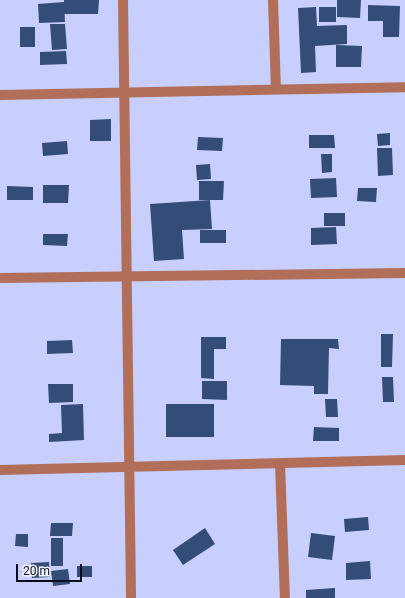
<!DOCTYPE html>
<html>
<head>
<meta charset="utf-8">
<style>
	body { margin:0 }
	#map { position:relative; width:405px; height:598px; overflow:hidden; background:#c9cffc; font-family:Roboto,sans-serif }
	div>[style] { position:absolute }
	.building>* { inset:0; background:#334d78 }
	.street>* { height:10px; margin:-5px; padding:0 5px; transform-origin:5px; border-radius:5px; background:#b16e58 }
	span { translate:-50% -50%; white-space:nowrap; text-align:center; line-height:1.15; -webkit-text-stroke:4px #f1f3fe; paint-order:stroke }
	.scale { position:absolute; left:16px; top:564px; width:66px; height:18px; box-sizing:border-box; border:2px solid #0b0c1f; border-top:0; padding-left:5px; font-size:12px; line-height:14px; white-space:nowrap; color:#0b0c1f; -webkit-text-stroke:3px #f1f3fe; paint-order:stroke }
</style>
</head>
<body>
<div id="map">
	<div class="building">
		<div style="clip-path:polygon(64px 0,99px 0,98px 14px,64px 14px)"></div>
		<div style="clip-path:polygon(337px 0,361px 0,360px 18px,337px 17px)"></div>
		<div style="clip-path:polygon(64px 2px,65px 22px,39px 23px,38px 4px)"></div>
		<div style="clip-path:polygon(368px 5px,400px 6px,399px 37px,383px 37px,383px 21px,368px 21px)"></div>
		<div style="clip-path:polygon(316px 7px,317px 26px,347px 25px,347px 44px,315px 46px,316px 72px,301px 73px,298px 8px)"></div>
		<div style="clip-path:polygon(319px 7px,336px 7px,336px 22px,319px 22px)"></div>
		<div style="clip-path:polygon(50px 24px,65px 24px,67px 49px,52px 50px)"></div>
		<div style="clip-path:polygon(20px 27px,35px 27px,35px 47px,20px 47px)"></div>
		<div style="clip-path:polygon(336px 45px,362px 46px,361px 67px,336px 67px)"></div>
		<div style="clip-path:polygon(66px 51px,67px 64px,40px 65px,40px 52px)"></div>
		<div style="clip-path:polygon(111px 119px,111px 141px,90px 141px,90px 120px)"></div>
		<div style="clip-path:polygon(390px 133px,390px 145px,378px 146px,377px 134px)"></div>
		<div style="clip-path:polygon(309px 135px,334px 135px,335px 148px,309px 148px)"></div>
		<div style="clip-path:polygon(198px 137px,223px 138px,222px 151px,197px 150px)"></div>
		<div style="clip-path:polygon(67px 141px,68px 154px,43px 156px,42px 143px)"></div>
		<div style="clip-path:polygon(377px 148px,392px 148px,393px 175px,378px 176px)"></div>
		<div style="clip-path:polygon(321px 154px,332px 154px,332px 172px,322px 173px)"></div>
		<div style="clip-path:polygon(210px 164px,211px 179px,197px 180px,196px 165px)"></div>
		<div style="clip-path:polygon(336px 178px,337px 197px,311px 198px,310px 179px)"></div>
		<div style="clip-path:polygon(199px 181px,224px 181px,223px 200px,199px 200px)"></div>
		<div style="clip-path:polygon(43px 185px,69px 185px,68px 203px,43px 203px)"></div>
		<div style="clip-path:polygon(7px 186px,33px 187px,33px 200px,7px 200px)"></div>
		<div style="clip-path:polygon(358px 188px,377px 188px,376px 202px,357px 201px)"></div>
		<div style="clip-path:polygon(210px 200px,212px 229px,182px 230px,184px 259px,154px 261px,150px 204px)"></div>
		<div style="clip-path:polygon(324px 213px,345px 213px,345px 226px,324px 226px)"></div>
		<div style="clip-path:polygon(336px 227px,337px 244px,311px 245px,311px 228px)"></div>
		<div style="clip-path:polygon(200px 230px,226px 230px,226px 243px,200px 243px)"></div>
		<div style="clip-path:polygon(43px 234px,68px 234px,67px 246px,43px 245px)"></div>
		<div style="clip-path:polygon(381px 334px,393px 334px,392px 367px,381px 367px)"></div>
		<div style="clip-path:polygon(201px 337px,226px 337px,226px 349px,214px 349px,214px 379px,201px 378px)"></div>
		<div style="clip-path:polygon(281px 339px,338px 339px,339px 349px,329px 348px,328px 394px,314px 394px,314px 386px,280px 385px)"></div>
		<div style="clip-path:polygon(72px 340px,73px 353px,47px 354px,47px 341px)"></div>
		<div style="clip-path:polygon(382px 377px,393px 377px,394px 402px,383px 402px)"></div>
		<div style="clip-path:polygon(202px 381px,227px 381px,227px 400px,202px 399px)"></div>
		<div style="clip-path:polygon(48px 384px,73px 384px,73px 402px,49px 403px)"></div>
		<div style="clip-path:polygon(325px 399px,337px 399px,338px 417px,326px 417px)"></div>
		<div style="clip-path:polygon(83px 404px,84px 440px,49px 442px,49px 434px,62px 433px,61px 405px)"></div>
		<div style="clip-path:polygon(166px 404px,214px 404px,214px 437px,166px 437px)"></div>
		<div style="clip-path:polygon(314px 427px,339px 428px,339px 441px,313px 441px)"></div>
		<div style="clip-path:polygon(368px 517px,369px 530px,345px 532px,344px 519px)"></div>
		<div style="clip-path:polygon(51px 523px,73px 523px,72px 536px,50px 536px)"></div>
		<div style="clip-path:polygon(205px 528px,215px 544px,183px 565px,173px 550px)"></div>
		<div style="clip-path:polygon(311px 533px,335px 536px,332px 560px,308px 557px)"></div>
		<div style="clip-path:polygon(16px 534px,28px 534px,28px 547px,15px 546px)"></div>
		<div style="clip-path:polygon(51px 538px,63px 538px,63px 566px,51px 566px)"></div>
		<div style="clip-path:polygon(370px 561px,371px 579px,346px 580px,346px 563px)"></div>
		<div style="clip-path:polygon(49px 562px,50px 577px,32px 578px,31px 563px)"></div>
		<div style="clip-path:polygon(77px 566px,92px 566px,92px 577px,77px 577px)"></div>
		<div style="clip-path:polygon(68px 569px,70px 584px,53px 586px,51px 571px)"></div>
		<div style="clip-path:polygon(335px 588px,335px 598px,306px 598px,306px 590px)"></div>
	</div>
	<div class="street">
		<div style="left:123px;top:0;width:598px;rotate:89.23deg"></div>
		<div style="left:273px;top:0;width:89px;rotate:88.1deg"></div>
		<div style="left:0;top:95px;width:405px;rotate:-1.1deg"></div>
		<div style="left:0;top:278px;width:405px;rotate:-0.7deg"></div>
		<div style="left:280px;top:464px;width:134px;rotate:87.9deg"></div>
		<div style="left:0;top:470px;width:405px;rotate:-1.4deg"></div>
	</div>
	<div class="scale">20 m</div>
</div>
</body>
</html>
